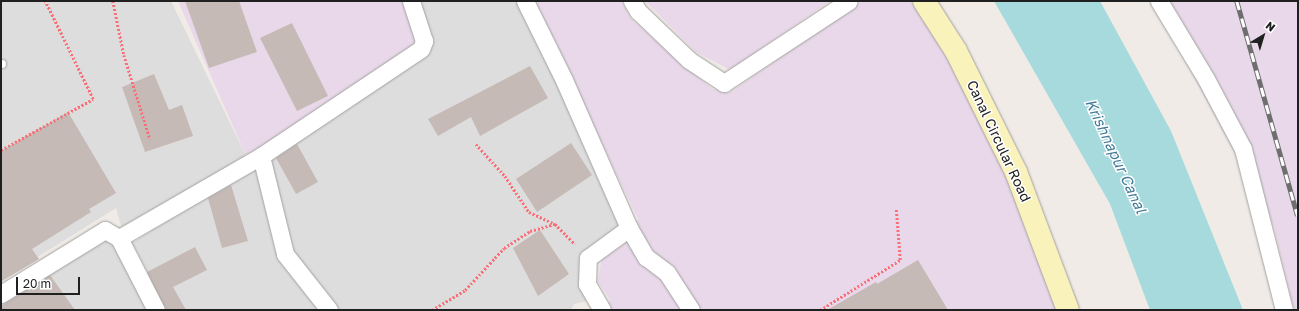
<!DOCTYPE html>
<html>
<head>
<meta charset="utf-8">
<style>
	body { margin:0 }
	#map { position:relative; width:1299px; height:311px; overflow:hidden; background:#f0ebe6; font-family:"Golos Text",sans-serif }
	div>[style] { position:absolute }
	.residential>* { inset:0; background:#dedddd }
	.industrial>* { inset:0; background:#e9d8e9 }
	.water>* { inset:0; background:#a7dadd }
	.building>* { inset:0; background:#c5bab6 }
	.path>* { height:2.5px; margin-top:-1.25px; transform-origin:0; background:repeating-linear-gradient(90deg,#f96f77 0 2px,transparent 0 4px) }
	.roads { filter:drop-shadow(0 0 1px #a1a1a1) drop-shadow(0 0 1px #a1a1a1) }
	.service>* { height:8px; margin:-4px; padding:0 4px; transform-origin:4px; border-radius:4px; background:#fff }
	.minor>* { height:17px; margin:-8.5px; padding:0 8.5px; transform-origin:8.5px; border-radius:8.5px; background:#fff }
	.secondary>* { height:22px; margin:-11px; padding:0 11px; transform-origin:11px; border-radius:11px; background:#f9f2bb }
	.rail>* { height:4.5px; margin-top:-2.25px; transform-origin:0; background:repeating-linear-gradient(90deg,#fff 0 9px,#6e6e6e 0 18px); box-sizing:border-box; border-block:1px solid #6e6e6e }
	span { translate:-50% -50%; white-space:nowrap; text-align:center; line-height:1.15; -webkit-text-stroke:3px #fff; paint-order:stroke }
	.street-label { font-size:14px; color:#202020 }
	.water-label { font-size:15px; color:#437b98; font-style:italic }
	.frame { position:absolute; inset:0; border:2px solid #202020; pointer-events:none }
	.north { position:absolute; left:1243px; top:16px; width:40px; height:40px; -webkit-text-stroke:3px #fff; paint-order:stroke; rotate:38deg; font-size:11px; font-weight:700; line-height:16px; text-align:center; color:#202020 }
	.north::after { content:''; display:block; margin:auto; width:14px; height:18px; background:#202020; clip-path:polygon(50% 0,100% 100%,50% 72%,0 100%) }
	.scale { position:absolute; left:16px; top:277px; width:64px; height:18px; box-sizing:border-box; border:2px solid #202020; border-top:0; padding-left:5px; font-size:12px; line-height:14px; white-space:nowrap; color:#202020; -webkit-text-stroke:3px #fff; paint-order:stroke }
</style>
</head>
<body>
<div id="map">
	<div class="residential">
		<div style="clip-path:polygon(1px 1px,171px 1px,247px 158px,122px 229px,116px 208px,1px 280px)"></div>
		<div style="clip-path:polygon(418px 1px,520px 1px,620px 225px,592px 246px,579px 275px,587px 301px,574px 304px,571px 310px,168px 310px,132px 243px,433px 46px)"></div>
		<div style="clip-path:polygon(111px 235px,152px 310px,1px 310px,1px 303px)"></div>
	</div>
	<div class="industrial">
		<div style="clip-path:polygon(178px 1px,404px 1px,417px 42px,247px 158px)"></div>
		<div style="clip-path:polygon(534px 1px,621px 1px,631px 19px,712px 89px,729px 93px,862px 1px,911px 1px,965px 85px,1005px 171px,1057px 310px,601px 310px,610px 300px,598px 281px,602px 256px,628px 238px,638px 219px)"></div>
		<div style="clip-path:polygon(645px 1px,830px 1px,730px 70px,696px 52px)"></div>
		<div style="clip-path:polygon(1153px 1px,1298px 1px,1298px 310px,1294px 310px,1274px 227px)"></div>
	</div>
	<div class="water">
		<div style="clip-path:polygon(994px 1px,1100px 1px,1171px 131px,1243px 310px,1150px 310px,1110px 204px)"></div>
	</div>
	<div class="building">
		<div style="clip-path:polygon(185px 1px,239px 1px,257px 52px,209px 68px)"></div>
		<div style="clip-path:polygon(292px 23px,328px 96px,297px 111px,260px 38px)"></div>
		<div style="clip-path:polygon(530px 66px,548px 98px,480px 136px,471px 117px,438px 136px,428px 119px)"></div>
		<div style="clip-path:polygon(154px 74px,169px 110px,182px 105px,193px 136px,145px 152px,122px 87px)"></div>
		<div style="clip-path:polygon(68px 112px,116px 193px,89px 209px,91px 212px,32px 249px,39px 259px,2px 281px,1px 151px)"></div>
		<div style="clip-path:polygon(571px 143px,592px 175px,537px 212px,516px 179px)"></div>
		<div style="clip-path:polygon(297px 144px,318px 182px,296px 194px,276px 158px)"></div>
		<div style="clip-path:polygon(231px 185px,248px 241px,222px 248px,208px 198px)"></div>
		<div style="clip-path:polygon(540px 230px,569px 274px,538px 296px,513px 248px)"></div>
		<div style="clip-path:polygon(195px 247px,207px 270px,173px 287px,186px 310px,166px 310px,147px 272px)"></div>
		<div style="clip-path:polygon(918px 260px,948px 310px,827px 310px,876px 282px,877px 284px)"></div>
		<div style="clip-path:polygon(50px 275px,75px 310px,1px 310px,1px 306px)"></div>
	</div>
	<div class="path">
		<div style="left:113px;top:1px;width:55px;rotate:78.5deg"></div>
		<div style="left:124px;top:55px;width:88px;rotate:72.8deg"></div>
		<div style="left:476px;top:144px;width:43px;rotate:47.8deg"></div>
		<div style="left:505px;top:176px;width:43px;rotate:56.3deg"></div>
		<div style="left:529px;top:212px;width:29px;rotate:25deg"></div>
		<div style="left:555px;top:224px;width:28px;rotate:45deg"></div>
		<div style="left:1px;top:150px;width:105px;rotate:-29deg"></div>
		<div style="left:93px;top:99px;width:109px;rotate:-116.1deg"></div>
		<div style="left:432px;top:310px;width:39px;rotate:-31deg"></div>
		<div style="left:465px;top:290px;width:57px;rotate:-47.1deg"></div>
		<div style="left:504px;top:248px;width:31px;rotate:-33deg"></div>
		<div style="left:530px;top:231px;width:26px;rotate:-16deg"></div>
		<div style="left:820px;top:310px;width:94px;rotate:-32deg"></div>
		<div style="left:900px;top:260px;width:52px;rotate:-94.4deg"></div>
	</div>
	<div class="roads">
		<div class="service">
			<div style="left:1px;top:64px;width:1px"></div>
		</div>
		<div class="minor">
			<div style="left:525px;top:1px;width:88px;rotate:63.7deg"></div>
			<div style="left:564px;top:80px;width:162px;rotate:66.3deg"></div>
			<div style="left:629px;top:228px;width:34px;rotate:60deg"></div>
			<div style="left:646px;top:257px;width:26px;rotate:37deg"></div>
			<div style="left:667px;top:273px;width:44px;rotate:57deg"></div>
			<div style="left:632px;top:1px;width:12px;rotate:59deg"></div>
			<div style="left:638px;top:11px;width:71px;rotate:43.9deg"></div>
			<div style="left:689px;top:60px;width:42px;rotate:33.3deg"></div>
			<div style="left:724px;top:83px;width:149px;rotate:-33.3deg"></div>
			<div style="left:1159px;top:1px;width:91px;rotate:58.9deg"></div>
			<div style="left:1206px;top:79px;width:79px;rotate:62.1deg"></div>
			<div style="left:1243px;top:149px;width:166px;rotate:75.7deg"></div>
			<div style="left:261px;top:156px;width:101px;rotate:76.2deg"></div>
			<div style="left:285px;top:254px;width:71px;rotate:51.8deg"></div>
			<div style="left:119px;top:238px;width:164px;rotate:-30deg"></div>
			<div style="left:261px;top:156px;width:192px;rotate:-33.8deg"></div>
			<div style="left:421px;top:49px;width:9px;rotate:-69deg"></div>
			<div style="left:424px;top:41px;width:42px;rotate:-108deg"></div>
			<div style="left:1px;top:294px;width:122px;rotate:-31.6deg"></div>
			<div style="left:105px;top:230px;width:16px;rotate:30deg"></div>
			<div style="left:119px;top:238px;width:81px;rotate:62.8deg"></div>
			<div style="left:602px;top:310px;width:30px;rotate:-120deg"></div>
			<div style="left:587px;top:284px;width:26px;rotate:-88deg"></div>
			<div style="left:588px;top:258px;width:51px;rotate:-36.2deg"></div>
		</div>
		<div class="secondary">
			<div style="left:924px;top:1px;width:59px;rotate:57.4deg"></div>
			<div style="left:956px;top:51px;width:135px;rotate:63.6deg"></div>
			<div style="left:1016px;top:172px;width:147px;rotate:69.4deg"></div>
		</div>
	</div>
	<div class="rail">
		<div style="left:1237px;top:1px;width:223px;rotate:74.2deg"></div>
	</div>
	<div class="street-label">
		<span style="left:999px;top:141px;rotate:65deg">Canal Circular Road</span>
	</div>
	<div class="water-label">
		<span style="left:1116px;top:156px;rotate:65deg">Krishnapur Canal</span>
	</div>
	<div class="frame"></div>
	<div class="north">N</div>
	<div class="scale">20 m</div>
</div>
</body>
</html>
